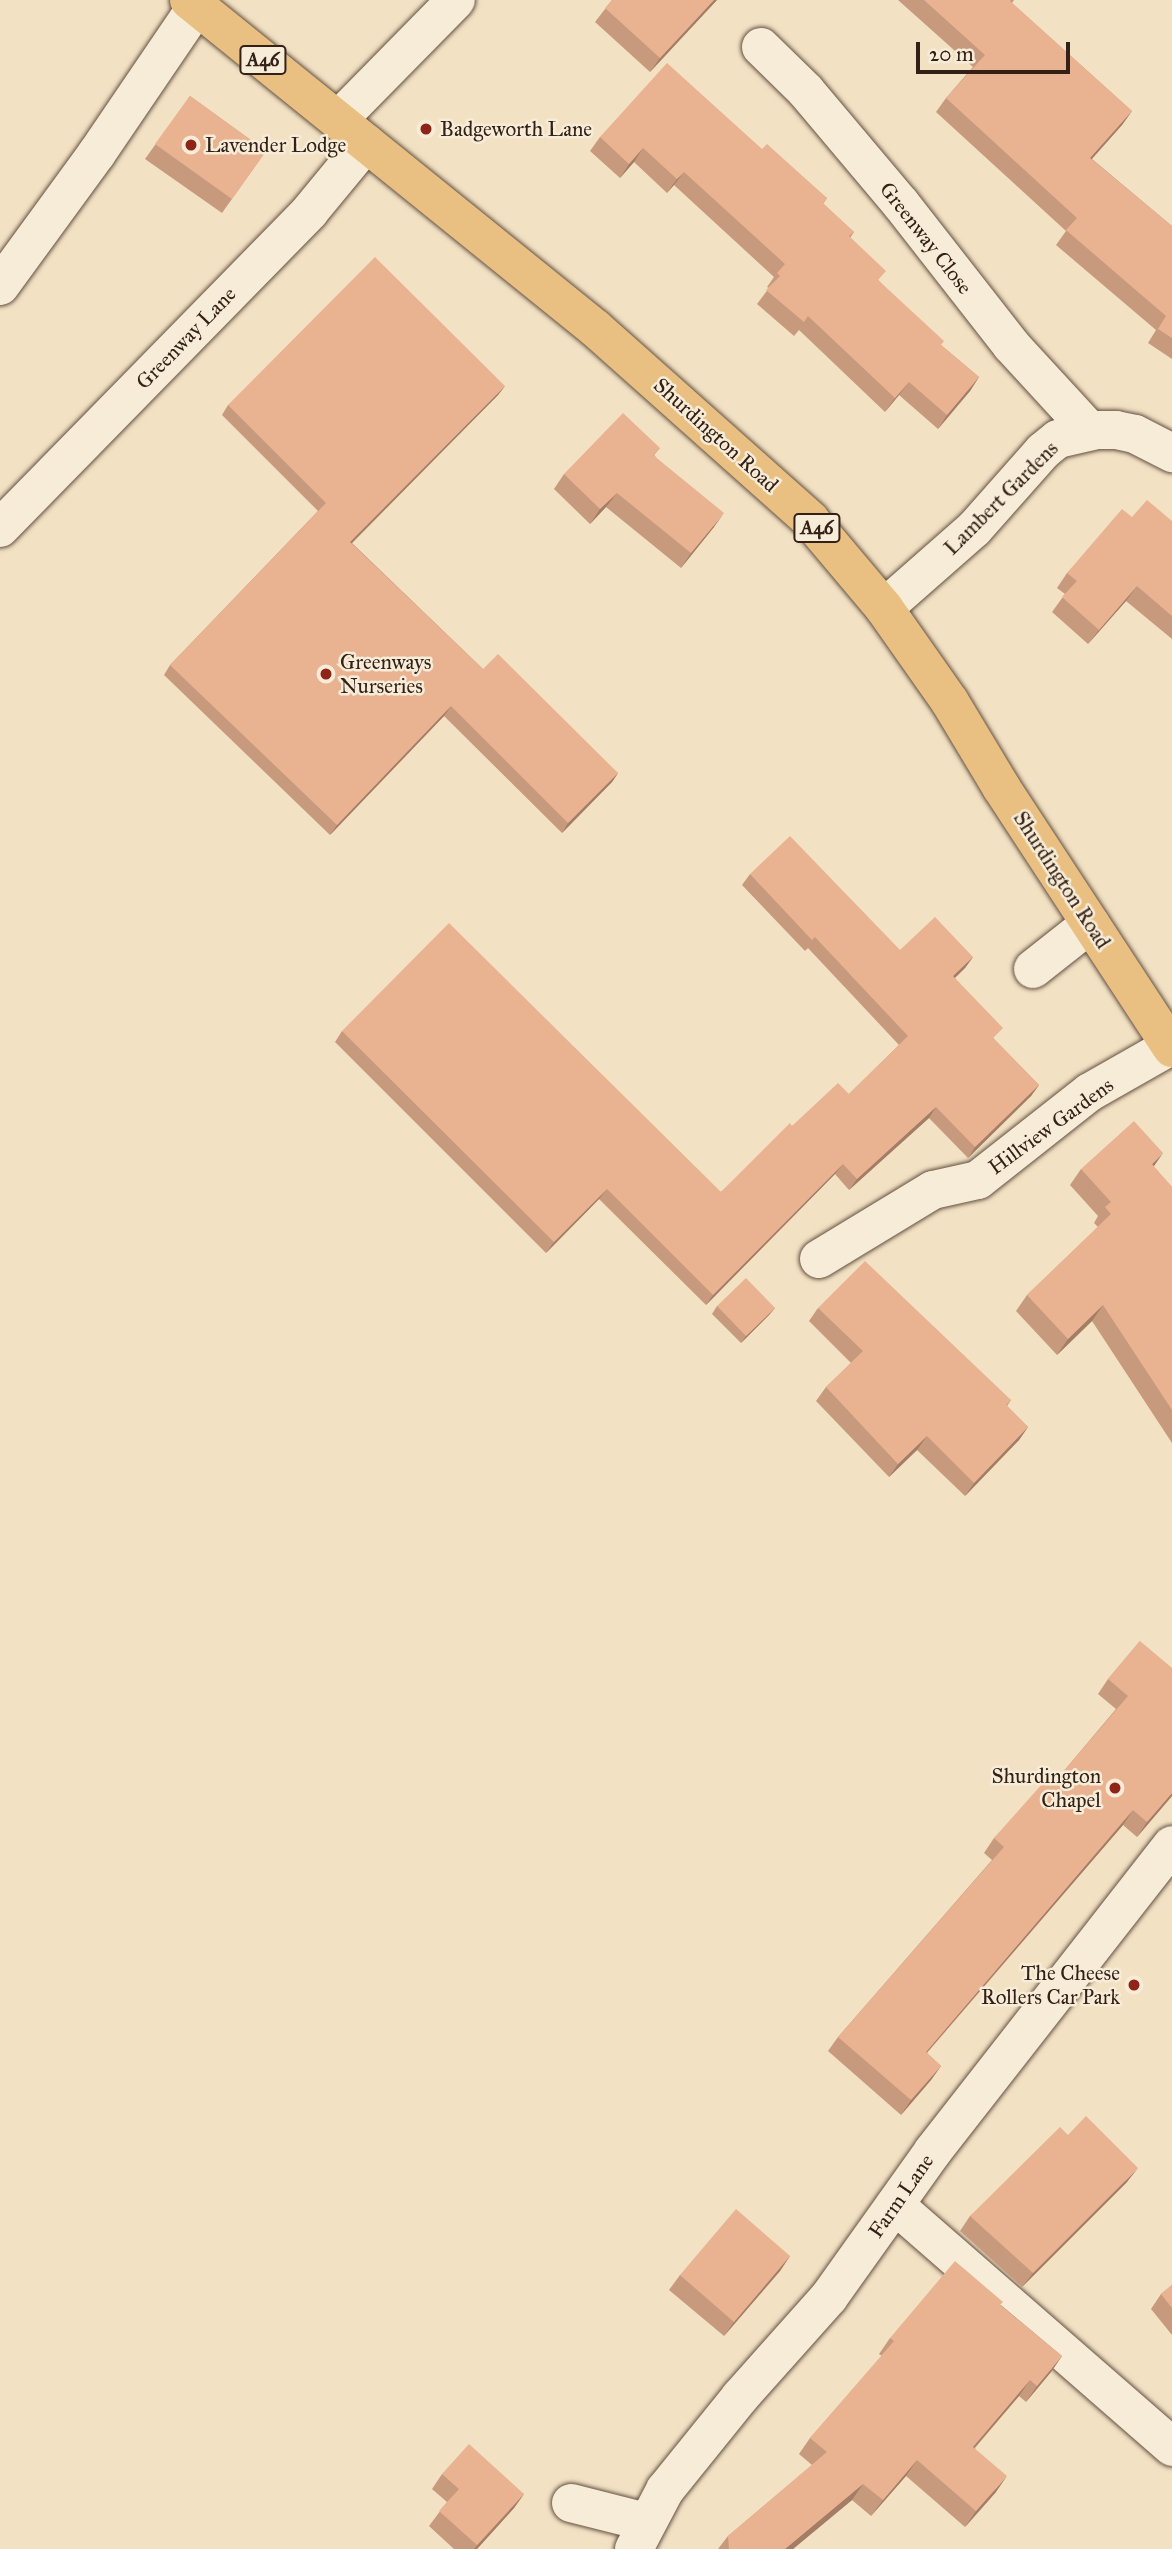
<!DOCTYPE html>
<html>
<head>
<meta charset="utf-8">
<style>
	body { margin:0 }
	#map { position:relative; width:1172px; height:2549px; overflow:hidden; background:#f2e1c3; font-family:"IM FELL Great Primer",serif }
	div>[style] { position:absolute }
	.roads { filter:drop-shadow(0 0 2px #635041) drop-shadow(0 0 2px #635041) }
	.minor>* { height:38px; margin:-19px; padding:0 19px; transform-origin:19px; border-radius:19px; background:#f7ecd8 }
	.major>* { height:38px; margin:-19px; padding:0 19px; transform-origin:19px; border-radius:19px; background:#e9c082 }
	.wall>* { inset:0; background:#c89a7d }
	.shaded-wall>* { inset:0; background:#a37d66 }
	.building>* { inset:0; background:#e9b391 }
	.dots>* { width:19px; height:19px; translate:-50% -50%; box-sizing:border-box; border:4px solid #f7ecd8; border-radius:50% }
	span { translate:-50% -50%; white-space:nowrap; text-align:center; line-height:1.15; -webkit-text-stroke:5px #f7ecd8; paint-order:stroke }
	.shield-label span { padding:2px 5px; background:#f7ecd8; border:2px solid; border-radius:5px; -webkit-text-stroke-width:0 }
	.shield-label { font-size:19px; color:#332016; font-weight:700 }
	.poi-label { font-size:21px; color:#332016 }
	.left { translate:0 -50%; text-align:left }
	.right { translate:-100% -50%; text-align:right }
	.street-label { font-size:21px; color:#332016 }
	.scale { position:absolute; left:916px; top:42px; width:154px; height:32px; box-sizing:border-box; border:4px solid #332016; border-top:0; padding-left:9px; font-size:21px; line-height:24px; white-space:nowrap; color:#332016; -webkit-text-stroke:5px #f7ecd8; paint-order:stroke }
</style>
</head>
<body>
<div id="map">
	<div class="roads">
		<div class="minor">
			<div style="left:761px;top:47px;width:62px;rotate:44.3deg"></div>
			<div style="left:805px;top:90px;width:149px;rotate:49.9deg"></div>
			<div style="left:901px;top:204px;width:179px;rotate:52deg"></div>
			<div style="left:1011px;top:345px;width:117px;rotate:47.4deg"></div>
			<div style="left:338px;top:120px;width:168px;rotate:-45.5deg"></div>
			<div style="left:0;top:286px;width:165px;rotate:-53.9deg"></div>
			<div style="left:97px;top:153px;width:178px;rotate:-55.8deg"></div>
			<div style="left:0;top:528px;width:443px;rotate:-45.6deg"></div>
			<div style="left:310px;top:211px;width:88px;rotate:-50.5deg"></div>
			<div style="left:884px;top:608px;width:120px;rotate:-41.3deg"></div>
			<div style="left:974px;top:529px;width:104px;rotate:-48.5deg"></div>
			<div style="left:1043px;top:451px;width:19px;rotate:-39deg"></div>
			<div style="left:1058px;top:439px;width:40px;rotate:-13deg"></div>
			<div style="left:1097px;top:430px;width:19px"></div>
			<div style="left:1116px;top:430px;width:19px;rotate:12deg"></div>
			<div style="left:1135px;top:434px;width:42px;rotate:27.2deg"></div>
			<div style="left:1033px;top:969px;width:73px;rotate:-38.3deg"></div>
			<div style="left:819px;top:1259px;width:133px;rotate:-31.2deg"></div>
			<div style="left:933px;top:1190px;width:46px;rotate:-12.5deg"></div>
			<div style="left:978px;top:1180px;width:142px;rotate:-38.2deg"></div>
			<div style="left:1090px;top:1092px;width:93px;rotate:-29.6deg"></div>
			<div style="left:895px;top:2205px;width:368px;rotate:41.1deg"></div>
			<div style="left:571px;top:2503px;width:77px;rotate:14.2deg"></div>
			<div style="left:634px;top:2549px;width:67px;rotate:-62.3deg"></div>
			<div style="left:665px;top:2490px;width:119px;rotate:-51.1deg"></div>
			<div style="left:740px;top:2397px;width:134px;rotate:-48.3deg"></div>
			<div style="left:829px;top:2297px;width:179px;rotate:-54.5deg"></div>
			<div style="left:933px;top:2151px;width:388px;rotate:-52deg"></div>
		</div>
		<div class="major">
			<div style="left:189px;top:0;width:523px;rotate:38.95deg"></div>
			<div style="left:596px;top:329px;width:287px;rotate:41.7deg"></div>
			<div style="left:810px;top:520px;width:115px;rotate:49.9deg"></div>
			<div style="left:884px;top:608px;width:115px;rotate:54.9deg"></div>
			<div style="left:950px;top:702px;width:99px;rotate:59deg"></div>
			<div style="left:1001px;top:787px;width:312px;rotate:56.8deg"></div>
		</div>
	</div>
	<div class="wall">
		<div style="clip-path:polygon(612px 0,717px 0,650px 72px,595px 22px)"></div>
		<div style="clip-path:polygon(898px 0,1014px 0,1012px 3px,1132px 111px,1122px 125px,1092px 159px,1172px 226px,1172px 359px,1148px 343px,1156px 330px,1056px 245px,1066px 231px,936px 112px,946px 98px,973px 67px)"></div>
		<div style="clip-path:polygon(190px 96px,266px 151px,222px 213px,145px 159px)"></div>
		<div style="clip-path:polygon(600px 137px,762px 149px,827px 198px,823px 204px,854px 232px,850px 238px,879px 281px,941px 345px,979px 377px,970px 391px,938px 429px,899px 395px,885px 412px,799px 330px,794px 336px,757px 304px,769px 288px,767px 287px,774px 277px,674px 185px,667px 193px,634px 162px,620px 178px,590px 151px)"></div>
		<div style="clip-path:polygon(505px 386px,498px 395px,352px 543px,483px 669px,618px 773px,612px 782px,562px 833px,444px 716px,330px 835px,164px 675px,170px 665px,318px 511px,222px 415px,228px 405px)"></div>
		<div style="clip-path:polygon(660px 448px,654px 455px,714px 527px,681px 568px,606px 507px,590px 524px,554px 489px,564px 474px)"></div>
		<div style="clip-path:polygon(1132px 517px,1172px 521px,1172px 639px,1126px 601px,1088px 644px,1052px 612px,1065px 594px,1057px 588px,1067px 573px)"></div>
		<div style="clip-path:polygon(750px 874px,900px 950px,973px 957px,965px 968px,955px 978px,994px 1039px,1039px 1085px,1031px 1096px,968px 1158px,929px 1118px,849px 1190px,835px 1174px,706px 1305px,599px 1199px,546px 1253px,335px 1042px,342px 1031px,721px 1192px,792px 1126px,849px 1094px,899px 1045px,808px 948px,805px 951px,742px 885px)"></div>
		<div style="clip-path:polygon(1154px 1167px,1172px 1187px,1172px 1443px,1092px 1321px,1057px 1355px,1016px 1311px,1027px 1295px,1098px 1227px,1094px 1223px,1098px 1216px,1070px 1185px,1081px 1169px)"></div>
		<div style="clip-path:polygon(717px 1306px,775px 1308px,769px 1315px,741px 1343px,712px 1314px)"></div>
		<div style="clip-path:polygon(818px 1308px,1011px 1400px,1007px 1406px,1028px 1427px,1019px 1440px,965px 1496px,917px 1450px,889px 1477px,816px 1401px,826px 1387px,851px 1363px,809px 1321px)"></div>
		<div style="clip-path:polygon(1140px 1641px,1172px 1796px,1137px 1837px,1123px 1825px,927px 2053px,941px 2066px,931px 2080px,901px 2115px,828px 2051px,838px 2037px,992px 1860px,984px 1853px,994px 1838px,1057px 1779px,1116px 1709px,1098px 1694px,1108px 1679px)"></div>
		<div style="clip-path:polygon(1068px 2135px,1127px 2182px,1022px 2287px,960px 2231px,970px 2216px)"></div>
		<div style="clip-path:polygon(790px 2256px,780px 2271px,724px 2336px,669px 2290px,680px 2275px)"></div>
		<div style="clip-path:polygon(1172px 2285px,1172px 2335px,1151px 2309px,1161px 2294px)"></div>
		<div style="clip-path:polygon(1001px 2305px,1062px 2356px,1051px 2372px,1026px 2402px,1019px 2396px,975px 2448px,996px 2492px,965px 2527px,906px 2476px,871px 2516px,852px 2500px,793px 2549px,718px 2549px,728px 2536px,812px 2465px,799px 2454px,810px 2438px,882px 2356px,879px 2354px,890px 2338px)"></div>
		<div style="clip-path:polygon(442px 2474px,524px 2494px,514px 2508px,477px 2549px,454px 2549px,429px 2526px,447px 2502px,432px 2489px)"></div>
	</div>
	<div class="shaded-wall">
		<div style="clip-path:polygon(714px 0,717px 0,650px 72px,660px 58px)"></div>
		<div style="clip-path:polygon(1132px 111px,1122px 125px,1080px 172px,1090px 158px)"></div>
		<div style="clip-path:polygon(643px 148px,634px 162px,620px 178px,629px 164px)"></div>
		<div style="clip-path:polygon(684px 172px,674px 185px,667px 193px,677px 179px)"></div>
		<div style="clip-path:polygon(979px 377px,970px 391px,938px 429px,947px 415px)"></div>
		<div style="clip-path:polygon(909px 382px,899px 395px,885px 412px,895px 398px)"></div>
		<div style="clip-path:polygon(505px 386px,498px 395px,344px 551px,350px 542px)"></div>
		<div style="clip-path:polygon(617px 493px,606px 507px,590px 524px,600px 509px)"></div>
		<div style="clip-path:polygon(724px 513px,714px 527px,681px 568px,691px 553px)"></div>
		<div style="clip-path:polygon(1137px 586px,1126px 601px,1088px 644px,1099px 630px)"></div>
		<div style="clip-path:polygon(451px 706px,444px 716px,330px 835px,337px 825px)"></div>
		<div style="clip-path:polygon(618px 773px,612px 782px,562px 833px,568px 823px)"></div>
		<div style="clip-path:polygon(973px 957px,965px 968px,946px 986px,953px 976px)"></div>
		<div style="clip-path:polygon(1039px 1085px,1031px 1096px,968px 1158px,975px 1147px)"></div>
		<div style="clip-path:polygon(936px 1107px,929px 1118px,849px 1190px,857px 1179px)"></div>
		<div style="clip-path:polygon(1163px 1153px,1152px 1169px,1152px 1164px)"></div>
		<div style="clip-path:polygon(843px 1164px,835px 1174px,706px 1305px,713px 1295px)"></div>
		<div style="clip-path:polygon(607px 1189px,599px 1199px,546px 1253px,554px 1242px)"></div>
		<div style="clip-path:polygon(1103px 1305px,1092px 1321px,1057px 1355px,1068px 1339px)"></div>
		<div style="clip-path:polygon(775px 1308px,769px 1315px,741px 1343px,746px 1336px)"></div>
		<div style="clip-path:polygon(1028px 1427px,1019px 1440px,965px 1496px,974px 1483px)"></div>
		<div style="clip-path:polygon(927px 1436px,917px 1450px,889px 1477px,898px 1464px)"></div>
		<div style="clip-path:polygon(1172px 1793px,1172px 1796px,1137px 1837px,1147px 1822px)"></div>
		<div style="clip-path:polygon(1133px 1810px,1123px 1825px,915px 2066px,926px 2052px)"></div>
		<div style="clip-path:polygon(941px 2066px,931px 2080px,901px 2115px,911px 2100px)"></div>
		<div style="clip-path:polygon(1138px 2168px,1127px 2182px,1022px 2287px,1033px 2273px)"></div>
		<div style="clip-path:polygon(790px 2256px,780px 2271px,724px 2336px,734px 2322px)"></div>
		<div style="clip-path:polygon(1062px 2356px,1051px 2372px,1026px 2402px,1037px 2386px)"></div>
		<div style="clip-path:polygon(1030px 2380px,1019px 2396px,962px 2462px,973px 2447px)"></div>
		<div style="clip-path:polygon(917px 2460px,906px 2476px,871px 2516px,883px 2500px)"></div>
		<div style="clip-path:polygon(1007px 2476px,996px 2492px,965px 2527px,976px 2511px)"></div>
		<div style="clip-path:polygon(863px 2484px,852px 2500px,793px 2549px,785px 2549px)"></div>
		<div style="clip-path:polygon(524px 2494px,514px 2508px,477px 2549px,474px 2549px)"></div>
	</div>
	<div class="building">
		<div style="clip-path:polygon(612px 0,714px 0,660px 58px,605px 8px)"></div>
		<div style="clip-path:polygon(924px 0,1011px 0,1010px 1px,1132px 111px,1090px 158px,1172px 226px,1172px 338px,1158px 329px,1166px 316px,1066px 230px,1077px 218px,946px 98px,985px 55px)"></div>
		<div style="clip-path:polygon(667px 63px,762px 149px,767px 144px,827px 198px,823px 203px,854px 232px,849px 236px,886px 271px,878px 280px,944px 341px,941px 345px,979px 377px,947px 415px,909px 382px,895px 398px,808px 316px,804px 322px,766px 290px,780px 276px,777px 273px,785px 264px,684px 172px,677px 179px,643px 148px,629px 164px,600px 137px)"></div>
		<div style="clip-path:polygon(190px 96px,266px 151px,232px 199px,155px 144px)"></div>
		<div style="clip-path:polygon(375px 257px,505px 386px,350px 542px,483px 669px,498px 654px,618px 773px,568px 823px,451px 706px,337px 825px,170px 665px,326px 503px,228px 405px)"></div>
		<div style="clip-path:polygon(623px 413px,660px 448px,653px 455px,724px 513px,691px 553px,617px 493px,600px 509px,564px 474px)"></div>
		<div style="clip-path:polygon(1147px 500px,1172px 521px,1172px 616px,1137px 586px,1099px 630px,1062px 597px,1077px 581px,1067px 573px,1122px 509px,1132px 517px)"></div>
		<div style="clip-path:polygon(790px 836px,900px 950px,935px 917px,973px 957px,953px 976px,1003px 1028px,993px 1038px,1039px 1085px,975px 1147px,936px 1107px,857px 1179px,843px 1164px,713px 1295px,607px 1189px,554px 1242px,342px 1031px,449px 923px,721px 1192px,790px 1123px,792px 1126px,838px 1083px,849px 1094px,908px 1036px,815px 937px,812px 940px,750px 874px)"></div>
		<div style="clip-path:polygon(1134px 1121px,1163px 1153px,1152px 1164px,1172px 1187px,1172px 1410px,1103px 1305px,1068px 1339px,1027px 1295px,1111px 1214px,1105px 1207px,1111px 1202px,1081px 1169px)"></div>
		<div style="clip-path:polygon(865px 1261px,1011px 1400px,1006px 1405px,1028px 1427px,974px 1483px,927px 1436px,898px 1464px,826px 1387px,863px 1351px,818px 1308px)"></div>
		<div style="clip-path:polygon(746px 1278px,775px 1308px,746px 1336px,717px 1306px)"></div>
		<div style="clip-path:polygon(1140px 1641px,1172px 1668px,1172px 1793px,1147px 1822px,1133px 1810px,926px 2052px,941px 2066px,911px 2100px,838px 2037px,1004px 1847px,994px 1838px,1051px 1774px,1057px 1779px,1128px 1696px,1108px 1679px)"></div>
		<div style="clip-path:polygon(1086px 2116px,1138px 2168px,1033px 2273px,970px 2216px,1060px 2127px,1068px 2135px)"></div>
		<div style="clip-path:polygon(736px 2209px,790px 2256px,734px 2322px,680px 2275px)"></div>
		<div style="clip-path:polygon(955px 2261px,1003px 2302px,1000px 2305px,1062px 2356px,1037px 2386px,1030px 2380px,973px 2447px,1007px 2476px,976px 2511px,917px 2460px,883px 2500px,863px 2484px,785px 2549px,729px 2549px,728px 2536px,827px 2452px,810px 2438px,894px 2341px,890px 2338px)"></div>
		<div style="clip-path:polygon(1172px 2285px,1172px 2308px,1161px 2294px)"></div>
		<div style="clip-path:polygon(469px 2444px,524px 2494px,477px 2545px,439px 2511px,459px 2489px,442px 2474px)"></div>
	</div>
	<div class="dots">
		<div style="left:426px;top:129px;background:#8f2418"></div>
		<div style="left:191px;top:145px;background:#8f2418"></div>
		<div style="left:326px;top:674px;background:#8f2418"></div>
		<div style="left:1115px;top:1788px;background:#8f2418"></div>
		<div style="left:1134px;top:1985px;background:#8f2418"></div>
	</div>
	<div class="shield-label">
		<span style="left:263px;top:60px">A46</span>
		<span style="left:817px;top:528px">A46</span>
	</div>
	<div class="poi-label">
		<span class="left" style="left:440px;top:129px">Badgeworth Lane</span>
		<span class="left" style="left:205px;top:145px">Lavender Lodge</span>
		<span class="left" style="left:340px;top:674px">Greenways<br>Nurseries</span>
		<span class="right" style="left:1101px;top:1788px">Shurdington<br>Chapel</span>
		<span class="right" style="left:1120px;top:1985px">The Cheese<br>Rollers Car Park</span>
	</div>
	<div class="street-label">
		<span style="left:926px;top:238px;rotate:52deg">Greenway Close</span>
		<span style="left:186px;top:338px;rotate:-46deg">Greenway Lane</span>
		<span style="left:716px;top:435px;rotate:42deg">Shurdington Road</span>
		<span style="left:1001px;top:498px;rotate:-45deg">Lambert Gardens</span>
		<span style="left:1062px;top:880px;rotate:57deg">Shurdington Road</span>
		<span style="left:1051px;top:1126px;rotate:-36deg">Hillview Gardens</span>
		<span style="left:901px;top:2196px;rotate:-55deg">Farm Lane</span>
	</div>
	<div class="scale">20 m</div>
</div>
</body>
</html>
